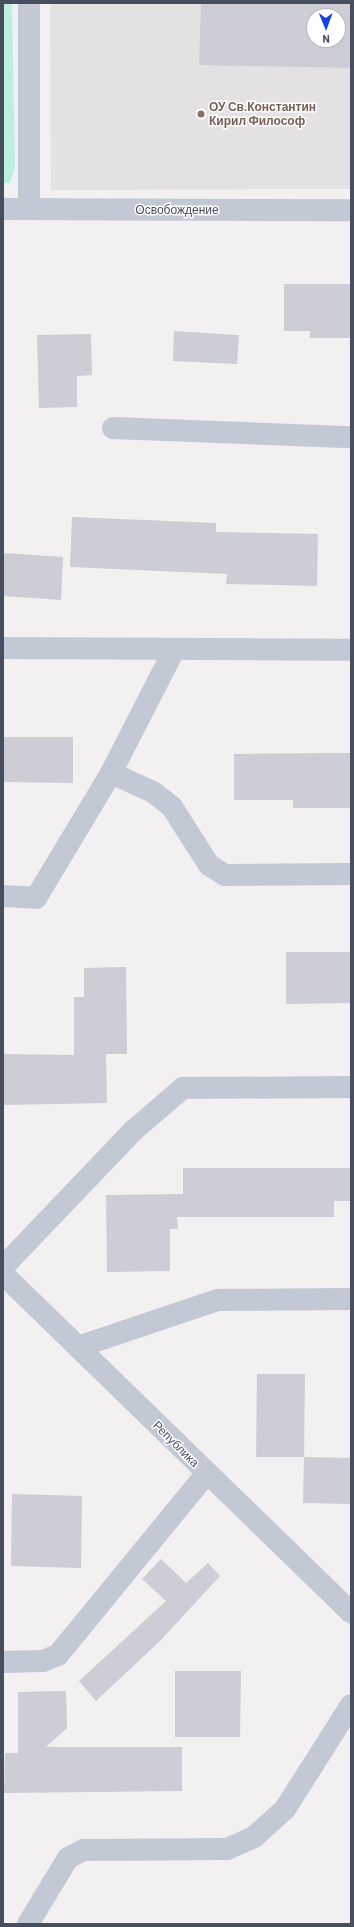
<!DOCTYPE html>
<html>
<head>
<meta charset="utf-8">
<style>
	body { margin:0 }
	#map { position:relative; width:354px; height:1927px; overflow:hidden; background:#f2f0f0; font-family:Barlow,sans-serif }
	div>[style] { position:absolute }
	.education>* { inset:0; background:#e3e1e2 }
	.green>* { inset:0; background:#bdf0dc }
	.building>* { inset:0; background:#cccdd5 }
	.minor>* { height:22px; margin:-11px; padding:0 11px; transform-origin:11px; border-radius:11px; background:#c3c8d5 }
	.dots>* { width:11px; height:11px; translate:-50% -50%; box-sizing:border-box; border:2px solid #fff; border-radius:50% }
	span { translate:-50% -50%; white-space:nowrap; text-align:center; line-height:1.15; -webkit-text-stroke:3px #fff; paint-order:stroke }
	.education-label { font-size:12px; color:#785e54; font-weight:700 }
	.left { translate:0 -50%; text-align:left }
	.street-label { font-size:12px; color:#474e5e }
	.frame { position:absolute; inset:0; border:4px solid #474e5e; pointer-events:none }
	.north { position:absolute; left:306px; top:8px; width:40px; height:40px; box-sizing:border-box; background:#fff; border:1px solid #b5b8bf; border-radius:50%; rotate:179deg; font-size:11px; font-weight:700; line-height:16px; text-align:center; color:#474e5e }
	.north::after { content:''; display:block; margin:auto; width:14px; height:18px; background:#1442e7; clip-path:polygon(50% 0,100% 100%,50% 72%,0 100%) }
</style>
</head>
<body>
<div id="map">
	<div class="education">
		<div style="clip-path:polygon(evenodd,50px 3px,351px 3px,351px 189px,51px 190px,50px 3px,314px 16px,338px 16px,338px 40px,314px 40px,314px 16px)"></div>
	</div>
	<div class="green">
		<div style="clip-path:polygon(3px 3px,12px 3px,15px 168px,10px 183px,3px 183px)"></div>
	</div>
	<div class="building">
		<div style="clip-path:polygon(evenodd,201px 3px,351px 3px,351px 68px,199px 65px,201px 3px,314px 16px,338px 16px,338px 40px,314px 40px,314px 16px)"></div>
		<div style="clip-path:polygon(284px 284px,351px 284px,351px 338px,310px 338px,310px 331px,284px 331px)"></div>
		<div style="clip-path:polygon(174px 331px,239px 335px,237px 364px,173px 361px)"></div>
		<div style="clip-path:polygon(91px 334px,92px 375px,77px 376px,77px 407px,39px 408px,37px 335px)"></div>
		<div style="clip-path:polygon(72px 517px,216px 523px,216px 532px,318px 534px,317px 586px,226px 584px,227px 574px,70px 567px)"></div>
		<div style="clip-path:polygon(3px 553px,63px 557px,61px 600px,3px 596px)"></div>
		<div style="clip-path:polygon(3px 737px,73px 737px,73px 783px,3px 782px)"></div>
		<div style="clip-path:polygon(329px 753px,351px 753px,351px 808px,293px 808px,293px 800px,234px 800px,234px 754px)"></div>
		<div style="clip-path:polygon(286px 952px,351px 952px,351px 1003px,286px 1004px)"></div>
		<div style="clip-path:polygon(126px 967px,127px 1054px,106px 1054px,107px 1103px,3px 1105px,3px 1054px,74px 1055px,74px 997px,84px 997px,84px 968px)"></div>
		<div style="clip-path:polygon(183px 1168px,351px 1168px,351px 1201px,334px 1201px,334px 1217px,177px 1217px,178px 1229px,170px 1229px,170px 1271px,107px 1272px,106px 1195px,183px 1194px)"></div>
		<div style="clip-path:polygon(257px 1374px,305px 1374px,304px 1457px,256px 1457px)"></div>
		<div style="clip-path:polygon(304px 1457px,351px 1458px,351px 1504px,303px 1503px)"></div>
		<div style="clip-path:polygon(12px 1494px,82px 1496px,81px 1568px,11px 1566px)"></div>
		<div style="clip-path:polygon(161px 1559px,186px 1583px,208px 1563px,220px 1576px,161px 1640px,96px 1701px,79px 1681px,166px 1601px,142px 1579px)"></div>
		<div style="clip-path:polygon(175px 1671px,241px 1671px,240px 1737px,175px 1737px)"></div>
		<div style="clip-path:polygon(66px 1691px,67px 1728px,46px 1747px,182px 1747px,182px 1791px,4px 1793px,5px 1753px,18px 1753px,18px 1692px)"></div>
	</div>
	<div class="minor">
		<div style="left:3px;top:209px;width:348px;rotate:0.2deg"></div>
		<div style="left:29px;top:209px;width:206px;rotate:-90deg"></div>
		<div style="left:113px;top:428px;width:238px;rotate:2.2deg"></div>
		<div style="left:3px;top:648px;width:348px;rotate:0.3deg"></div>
		<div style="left:111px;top:773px;width:46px;rotate:24.3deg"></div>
		<div style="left:153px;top:792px;width:24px;rotate:38deg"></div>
		<div style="left:172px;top:807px;width:69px;rotate:57.5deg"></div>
		<div style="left:209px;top:865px;width:19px;rotate:32deg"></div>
		<div style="left:225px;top:875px;width:126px;rotate:-0.5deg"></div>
		<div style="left:3px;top:896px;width:33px;rotate:3deg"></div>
		<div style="left:36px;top:898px;width:146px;rotate:-59deg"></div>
		<div style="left:111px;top:773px;width:138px;rotate:-62.9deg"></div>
		<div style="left:3px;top:1267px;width:190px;rotate:-46.3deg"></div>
		<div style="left:134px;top:1130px;width:65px;rotate:-40.6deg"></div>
		<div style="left:183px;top:1088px;width:168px;rotate:-0.3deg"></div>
		<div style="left:3px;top:1274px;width:486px;rotate:44.2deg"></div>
		<div style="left:78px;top:1347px;width:148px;rotate:-18.6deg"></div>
		<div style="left:218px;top:1300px;width:133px;rotate:-0.4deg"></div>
		<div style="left:3px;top:1662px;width:40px;rotate:-1.4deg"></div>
		<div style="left:43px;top:1661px;width:16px;rotate:-22deg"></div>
		<div style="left:58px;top:1655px;width:234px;rotate:-50.7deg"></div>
		<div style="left:28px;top:1924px;width:77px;rotate:-58.8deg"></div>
		<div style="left:68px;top:1858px;width:18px;rotate:-27deg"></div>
		<div style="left:84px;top:1850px;width:143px;rotate:-0.4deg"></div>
		<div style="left:227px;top:1849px;width:30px;rotate:-24deg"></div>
		<div style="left:254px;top:1837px;width:42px;rotate:-42.1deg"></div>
		<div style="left:285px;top:1809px;width:123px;rotate:-57.6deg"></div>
	</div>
	<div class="dots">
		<div style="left:201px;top:114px;background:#8d6e63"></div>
	</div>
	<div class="education-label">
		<span class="left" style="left:209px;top:114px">ОУ Св.Константин<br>Кирил Философ</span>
	</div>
	<div class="street-label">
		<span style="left:177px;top:210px">Освобождение</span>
		<span style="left:176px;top:1444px;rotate:45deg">Република</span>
	</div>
	<div class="frame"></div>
	<div class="north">N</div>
</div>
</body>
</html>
